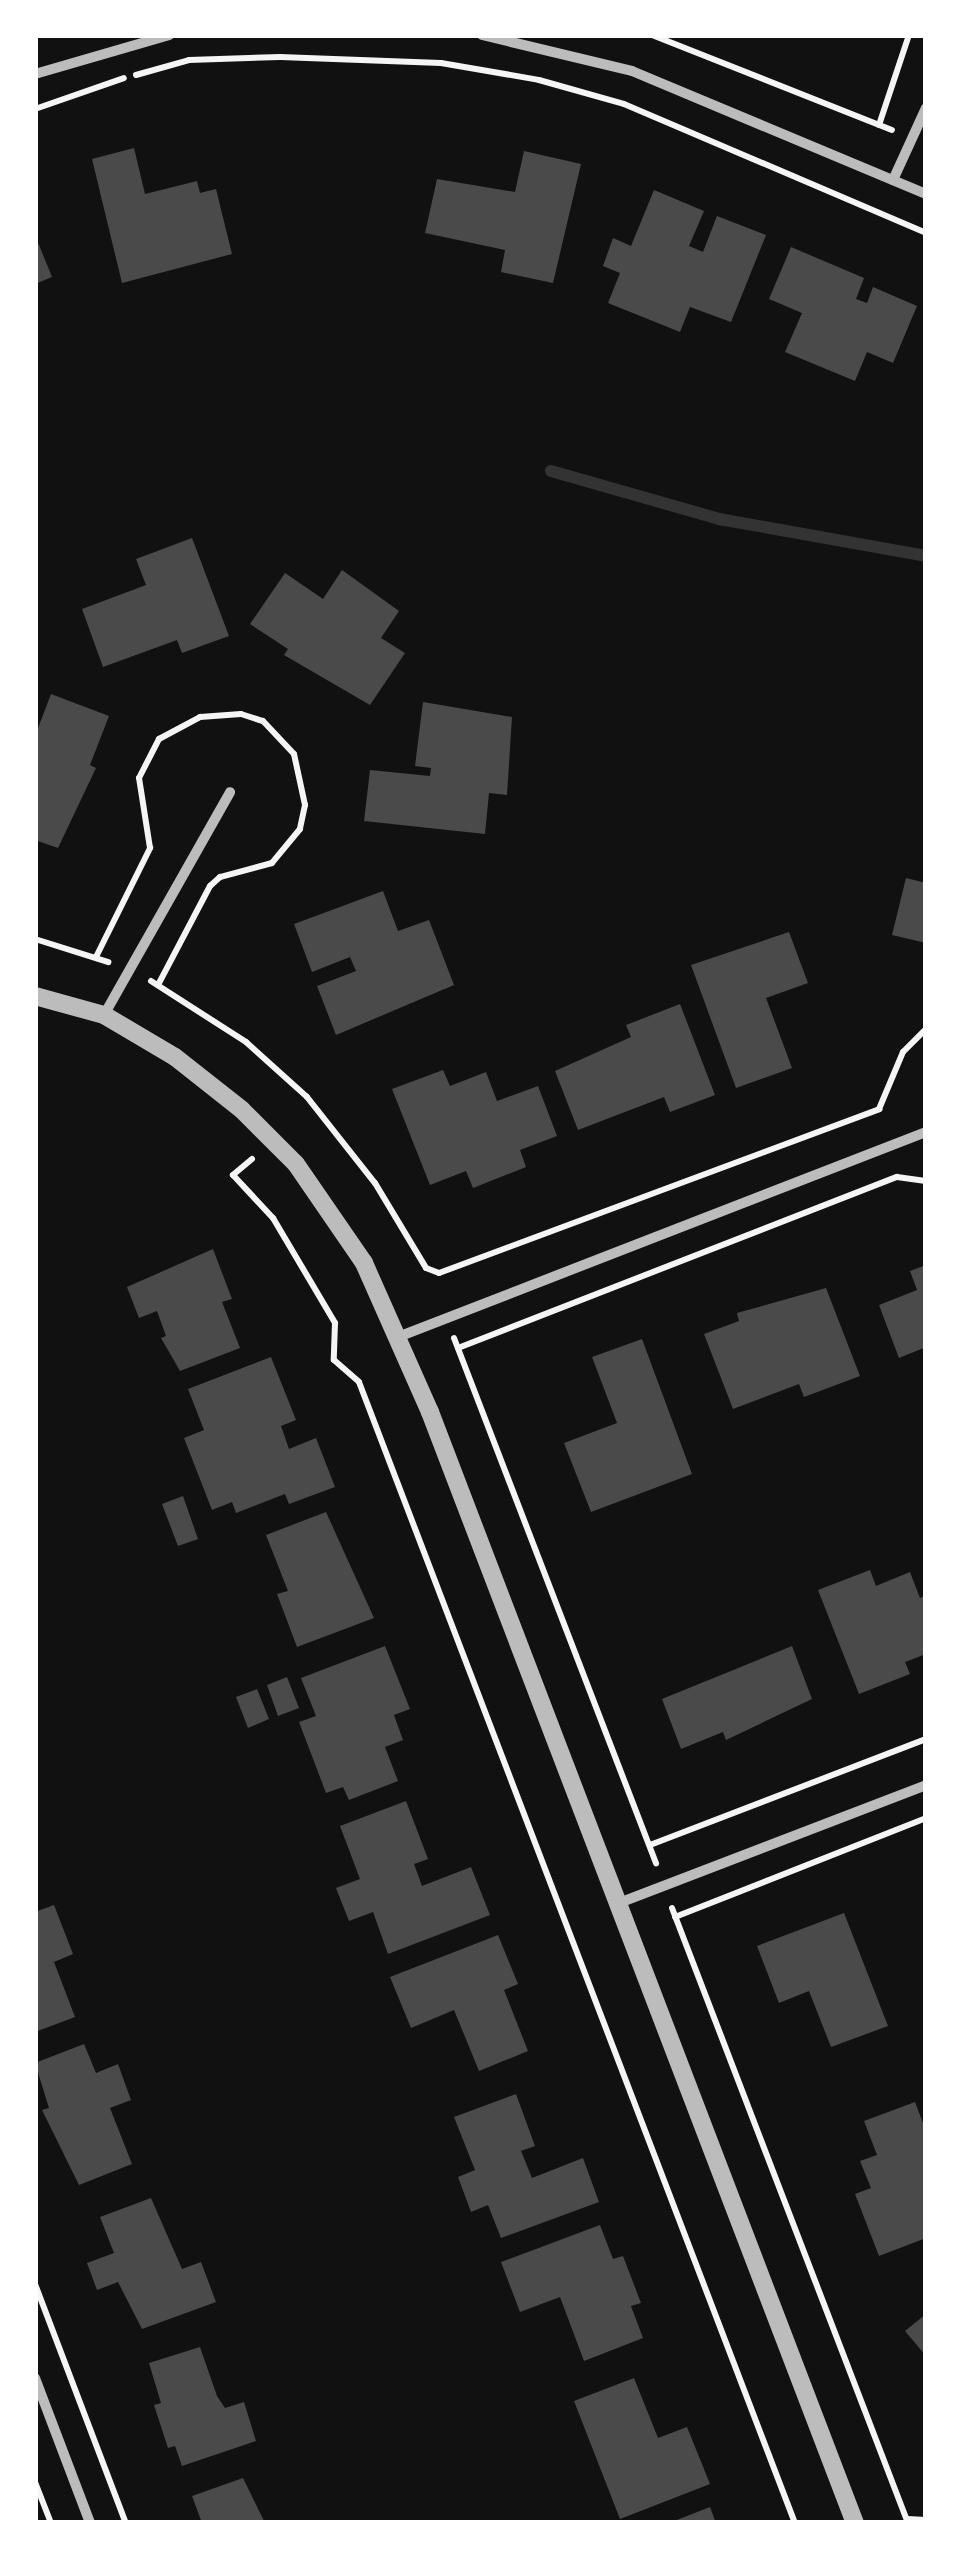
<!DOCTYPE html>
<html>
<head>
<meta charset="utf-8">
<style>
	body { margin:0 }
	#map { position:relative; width:961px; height:2558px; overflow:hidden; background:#111; font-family:Quicksand,sans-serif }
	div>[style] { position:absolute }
	.stream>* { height:12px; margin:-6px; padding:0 6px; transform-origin:6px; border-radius:6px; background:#333 }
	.building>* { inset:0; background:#4a4a4a }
	.path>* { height:6px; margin:-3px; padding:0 3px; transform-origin:3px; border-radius:3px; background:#f5f5f5 }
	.minor>* { height:10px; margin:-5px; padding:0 5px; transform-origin:5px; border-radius:5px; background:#bcbcbc }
	.tertiary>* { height:18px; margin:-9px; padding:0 9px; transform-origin:9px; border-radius:9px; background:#bcbcbc }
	span { translate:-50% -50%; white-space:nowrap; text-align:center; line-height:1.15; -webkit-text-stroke:8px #fff; paint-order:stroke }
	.frame { position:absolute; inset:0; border:38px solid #fff; pointer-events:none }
</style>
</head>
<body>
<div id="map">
	<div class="stream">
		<div style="left:551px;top:471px;width:175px;rotate:15.9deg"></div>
		<div style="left:719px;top:519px;width:210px;rotate:10.1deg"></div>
	</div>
	<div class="building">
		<div style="clip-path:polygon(134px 148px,145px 194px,197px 181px,200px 193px,216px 189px,232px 254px,122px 283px,92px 159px)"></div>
		<div style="clip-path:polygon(524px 151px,581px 164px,553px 283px,501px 272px,505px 250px,425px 233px,437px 179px,515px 192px)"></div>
		<div style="clip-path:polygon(654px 190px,704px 211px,689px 246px,703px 252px,717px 216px,766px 235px,731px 322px,690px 307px,680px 332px,608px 303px,620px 273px,603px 266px,613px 238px,631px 246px)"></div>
		<div style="clip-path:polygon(35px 235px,52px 277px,35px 284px)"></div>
		<div style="clip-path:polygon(791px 247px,864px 278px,856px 299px,867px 303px,873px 287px,917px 306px,893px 363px,867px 352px,855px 381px,785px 352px,802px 313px,769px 299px)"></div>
		<div style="clip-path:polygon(192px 538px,229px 636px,182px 653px,177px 640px,103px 667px,82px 609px,146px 585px,136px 559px)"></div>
		<div style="clip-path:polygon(342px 570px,399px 611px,381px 638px,405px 653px,370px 705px,284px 655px,288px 649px,250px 624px,285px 573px,323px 599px)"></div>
		<div style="clip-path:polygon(51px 694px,109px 716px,90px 765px,96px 768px,58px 848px,35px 840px,35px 736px)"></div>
		<div style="clip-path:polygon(423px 702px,512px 717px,507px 795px,489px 793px,485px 834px,364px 821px,370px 770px,430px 776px,431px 768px,415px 766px)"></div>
		<div style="clip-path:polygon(906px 878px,926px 883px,926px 943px,892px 935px)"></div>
		<div style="clip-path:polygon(383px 891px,398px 931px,429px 920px,454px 985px,336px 1035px,317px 986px,356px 971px,350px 957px,312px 972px,294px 924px)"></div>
		<div style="clip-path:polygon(789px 932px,808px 983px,766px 998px,792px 1068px,736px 1088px,691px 965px)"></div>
		<div style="clip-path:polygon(680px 1004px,715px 1095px,670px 1112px,664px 1097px,578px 1130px,555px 1071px,631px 1037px,626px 1025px)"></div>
		<div style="clip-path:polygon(443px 1070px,450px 1086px,486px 1072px,497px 1101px,538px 1086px,557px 1136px,520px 1150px,526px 1167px,473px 1188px,466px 1171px,430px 1185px,392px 1089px)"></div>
		<div style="clip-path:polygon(213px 1249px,232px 1299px,222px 1302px,240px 1348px,180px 1371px,161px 1338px,166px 1336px,157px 1311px,139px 1318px,127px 1287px)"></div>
		<div style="clip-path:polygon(926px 1265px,926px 1347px,899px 1358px,879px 1305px,917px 1290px,910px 1271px)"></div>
		<div style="clip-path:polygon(826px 1288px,860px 1376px,804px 1397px,799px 1384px,733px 1409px,704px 1334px,739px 1321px,737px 1313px)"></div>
		<div style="clip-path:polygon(642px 1339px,692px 1474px,591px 1512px,564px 1443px,617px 1423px,592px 1357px)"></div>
		<div style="clip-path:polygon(271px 1357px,296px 1420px,281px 1426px,289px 1449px,316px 1438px,335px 1487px,289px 1504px,285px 1494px,236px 1513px,232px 1502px,212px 1510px,184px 1438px,204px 1430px,188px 1389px)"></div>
		<div style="clip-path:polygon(183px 1496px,198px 1539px,178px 1546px,162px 1504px)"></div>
		<div style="clip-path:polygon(326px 1512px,374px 1618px,297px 1647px,277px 1594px,288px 1591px,266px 1535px)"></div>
		<div style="clip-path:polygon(870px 1570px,876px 1586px,910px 1572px,920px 1598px,926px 1595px,926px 1654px,905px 1662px,910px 1674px,859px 1694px,818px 1590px)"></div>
		<div style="clip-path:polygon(385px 1646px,410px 1709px,394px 1715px,403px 1740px,385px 1747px,398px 1781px,349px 1800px,343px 1787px,326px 1793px,299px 1722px,316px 1716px,301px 1678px)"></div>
		<div style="clip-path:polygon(792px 1646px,812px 1699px,726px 1740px,723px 1732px,681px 1749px,662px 1699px)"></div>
		<div style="clip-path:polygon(287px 1677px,299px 1708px,278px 1716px,267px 1685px)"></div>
		<div style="clip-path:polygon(257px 1689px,269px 1719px,248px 1728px,236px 1697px)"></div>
		<div style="clip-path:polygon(406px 1801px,428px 1859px,414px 1864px,422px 1886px,471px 1867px,490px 1915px,388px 1954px,373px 1912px,349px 1921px,336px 1888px,360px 1879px,340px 1826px)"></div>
		<div style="clip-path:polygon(54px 1905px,73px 1954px,54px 1962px,75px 2017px,35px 2032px,35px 1912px)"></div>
		<div style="clip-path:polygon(844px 1913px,888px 2026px,831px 2047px,809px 1991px,779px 2003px,757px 1946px)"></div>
		<div style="clip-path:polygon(498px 1935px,518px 1984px,504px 1990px,528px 2051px,479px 2071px,454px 2010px,411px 2028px,390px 1977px)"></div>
		<div style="clip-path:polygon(84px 2044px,96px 2073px,118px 2064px,131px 2100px,110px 2108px,132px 2164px,79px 2185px,42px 2110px,49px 2108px,35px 2063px)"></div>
		<div style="clip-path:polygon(516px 2094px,535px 2146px,521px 2151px,532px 2178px,583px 2158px,599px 2202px,501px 2238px,488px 2205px,471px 2212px,458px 2177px,475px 2170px,454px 2117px)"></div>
		<div style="clip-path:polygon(915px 2102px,926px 2131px,926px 2238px,879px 2256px,855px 2194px,871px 2188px,860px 2161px,877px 2155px,864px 2121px)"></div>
		<div style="clip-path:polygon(151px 2198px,182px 2269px,201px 2262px,216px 2302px,142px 2329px,118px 2282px,97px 2290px,87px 2263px,114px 2253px,100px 2217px)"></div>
		<div style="clip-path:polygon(600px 2225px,613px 2259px,623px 2256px,641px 2303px,631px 2306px,643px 2338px,584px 2361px,560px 2297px,520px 2312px,501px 2262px)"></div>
		<div style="clip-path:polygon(926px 2314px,926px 2356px,905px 2331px)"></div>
		<div style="clip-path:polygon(200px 2347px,217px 2396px,225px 2408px,244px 2402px,256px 2441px,182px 2466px,175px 2446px,168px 2448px,154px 2405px,161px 2403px,149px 2363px)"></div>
		<div style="clip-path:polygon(634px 2378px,658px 2438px,687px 2427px,710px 2484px,620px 2519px,574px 2401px)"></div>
		<div style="clip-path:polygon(243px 2478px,265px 2523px,202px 2523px,192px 2496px)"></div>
		<div style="clip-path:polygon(710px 2507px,716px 2523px,669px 2523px)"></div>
	</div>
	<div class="path">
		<div style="left:652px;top:35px;width:258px;rotate:21.6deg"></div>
		<div style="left:136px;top:75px;width:55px;rotate:-15.8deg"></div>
		<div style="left:189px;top:60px;width:91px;rotate:-1.9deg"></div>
		<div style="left:280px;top:57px;width:161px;rotate:2.1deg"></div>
		<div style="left:441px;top:63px;width:99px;rotate:9.8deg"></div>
		<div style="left:539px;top:80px;width:88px;rotate:15.8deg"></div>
		<div style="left:624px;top:104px;width:328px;rotate:23.1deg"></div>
		<div style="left:35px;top:109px;width:94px;rotate:-19.2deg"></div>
		<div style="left:879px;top:125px;width:95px;rotate:-71.6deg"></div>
		<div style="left:35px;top:939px;width:77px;rotate:17.5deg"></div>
		<div style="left:96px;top:957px;width:122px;rotate:-63.6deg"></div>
		<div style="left:150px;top:848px;width:71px;rotate:-98.9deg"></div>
		<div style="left:139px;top:778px;width:44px;rotate:-62.9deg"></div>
		<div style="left:159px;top:739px;width:47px;rotate:-28.2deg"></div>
		<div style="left:200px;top:717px;width:41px;rotate:-4.2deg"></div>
		<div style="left:241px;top:714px;width:23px;rotate:18deg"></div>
		<div style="left:263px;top:721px;width:45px;rotate:46.8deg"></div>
		<div style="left:294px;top:754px;width:52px;rotate:77.8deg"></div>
		<div style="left:305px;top:805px;width:25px;rotate:102deg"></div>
		<div style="left:300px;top:829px;width:44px;rotate:129.5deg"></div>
		<div style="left:272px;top:863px;width:54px;rotate:164.9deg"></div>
		<div style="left:220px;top:877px;width:13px;rotate:138deg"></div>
		<div style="left:210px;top:886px;width:112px;rotate:117.7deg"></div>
		<div style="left:151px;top:981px;width:113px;rotate:32.7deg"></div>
		<div style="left:246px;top:1042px;width:82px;rotate:42deg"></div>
		<div style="left:307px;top:1097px;width:110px;rotate:51.7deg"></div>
		<div style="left:375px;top:1183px;width:99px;rotate:59deg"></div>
		<div style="left:426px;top:1268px;width:14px;rotate:21deg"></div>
		<div style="left:439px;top:1273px;width:470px;rotate:-20.4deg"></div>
		<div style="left:879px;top:1109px;width:62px;rotate:-67.2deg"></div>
		<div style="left:903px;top:1052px;width:33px;rotate:-45deg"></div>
		<div style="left:252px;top:1159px;width:25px;rotate:140deg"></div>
		<div style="left:233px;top:1175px;width:59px;rotate:47.1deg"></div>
		<div style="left:273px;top:1218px;width:122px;rotate:59.4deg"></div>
		<div style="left:335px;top:1323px;width:37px;rotate:92deg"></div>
		<div style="left:334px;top:1360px;width:33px;rotate:41deg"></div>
		<div style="left:359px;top:1382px;width:1221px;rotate:69.09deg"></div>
		<div style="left:454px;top:1338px;width:563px;rotate:68.96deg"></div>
		<div style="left:458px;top:1348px;width:471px;rotate:-21.3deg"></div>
		<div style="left:897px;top:1177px;width:29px;rotate:8deg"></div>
		<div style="left:650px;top:1845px;width:296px;rotate:-21deg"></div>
		<div style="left:672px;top:1908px;width:659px;rotate:69.01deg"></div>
		<div style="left:675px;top:1917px;width:270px;rotate:-21.5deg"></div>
		<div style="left:35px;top:2284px;width:256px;rotate:69.2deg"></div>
		<div style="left:35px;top:2482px;width:44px;rotate:68.7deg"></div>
		<div style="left:907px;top:2519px;width:19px;rotate:3deg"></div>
	</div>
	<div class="minor">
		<div style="left:482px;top:35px;width:154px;rotate:13.5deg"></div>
		<div style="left:632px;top:71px;width:319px;rotate:22.7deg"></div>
		<div style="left:35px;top:74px;width:140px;rotate:-16.2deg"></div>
		<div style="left:893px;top:180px;width:79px;rotate:-65.4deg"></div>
		<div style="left:104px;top:1015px;width:256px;rotate:-60.5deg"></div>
		<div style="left:398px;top:1337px;width:566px;rotate:-21.22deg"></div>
		<div style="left:619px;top:1903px;width:329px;rotate:-21deg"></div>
		<div style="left:35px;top:2378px;width:155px;rotate:69.2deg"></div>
	</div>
	<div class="tertiary">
		<div style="left:35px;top:996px;width:72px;rotate:15.4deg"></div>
		<div style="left:104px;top:1015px;width:82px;rotate:30.6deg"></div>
		<div style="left:175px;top:1057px;width:85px;rotate:38.3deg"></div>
		<div style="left:242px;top:1110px;width:76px;rotate:45deg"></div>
		<div style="left:296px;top:1164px;width:120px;rotate:55.5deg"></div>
		<div style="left:364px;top:1263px;width:163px;rotate:66.1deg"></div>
		<div style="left:430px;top:1412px;width:1190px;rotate:69.07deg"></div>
	</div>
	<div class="frame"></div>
</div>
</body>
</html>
